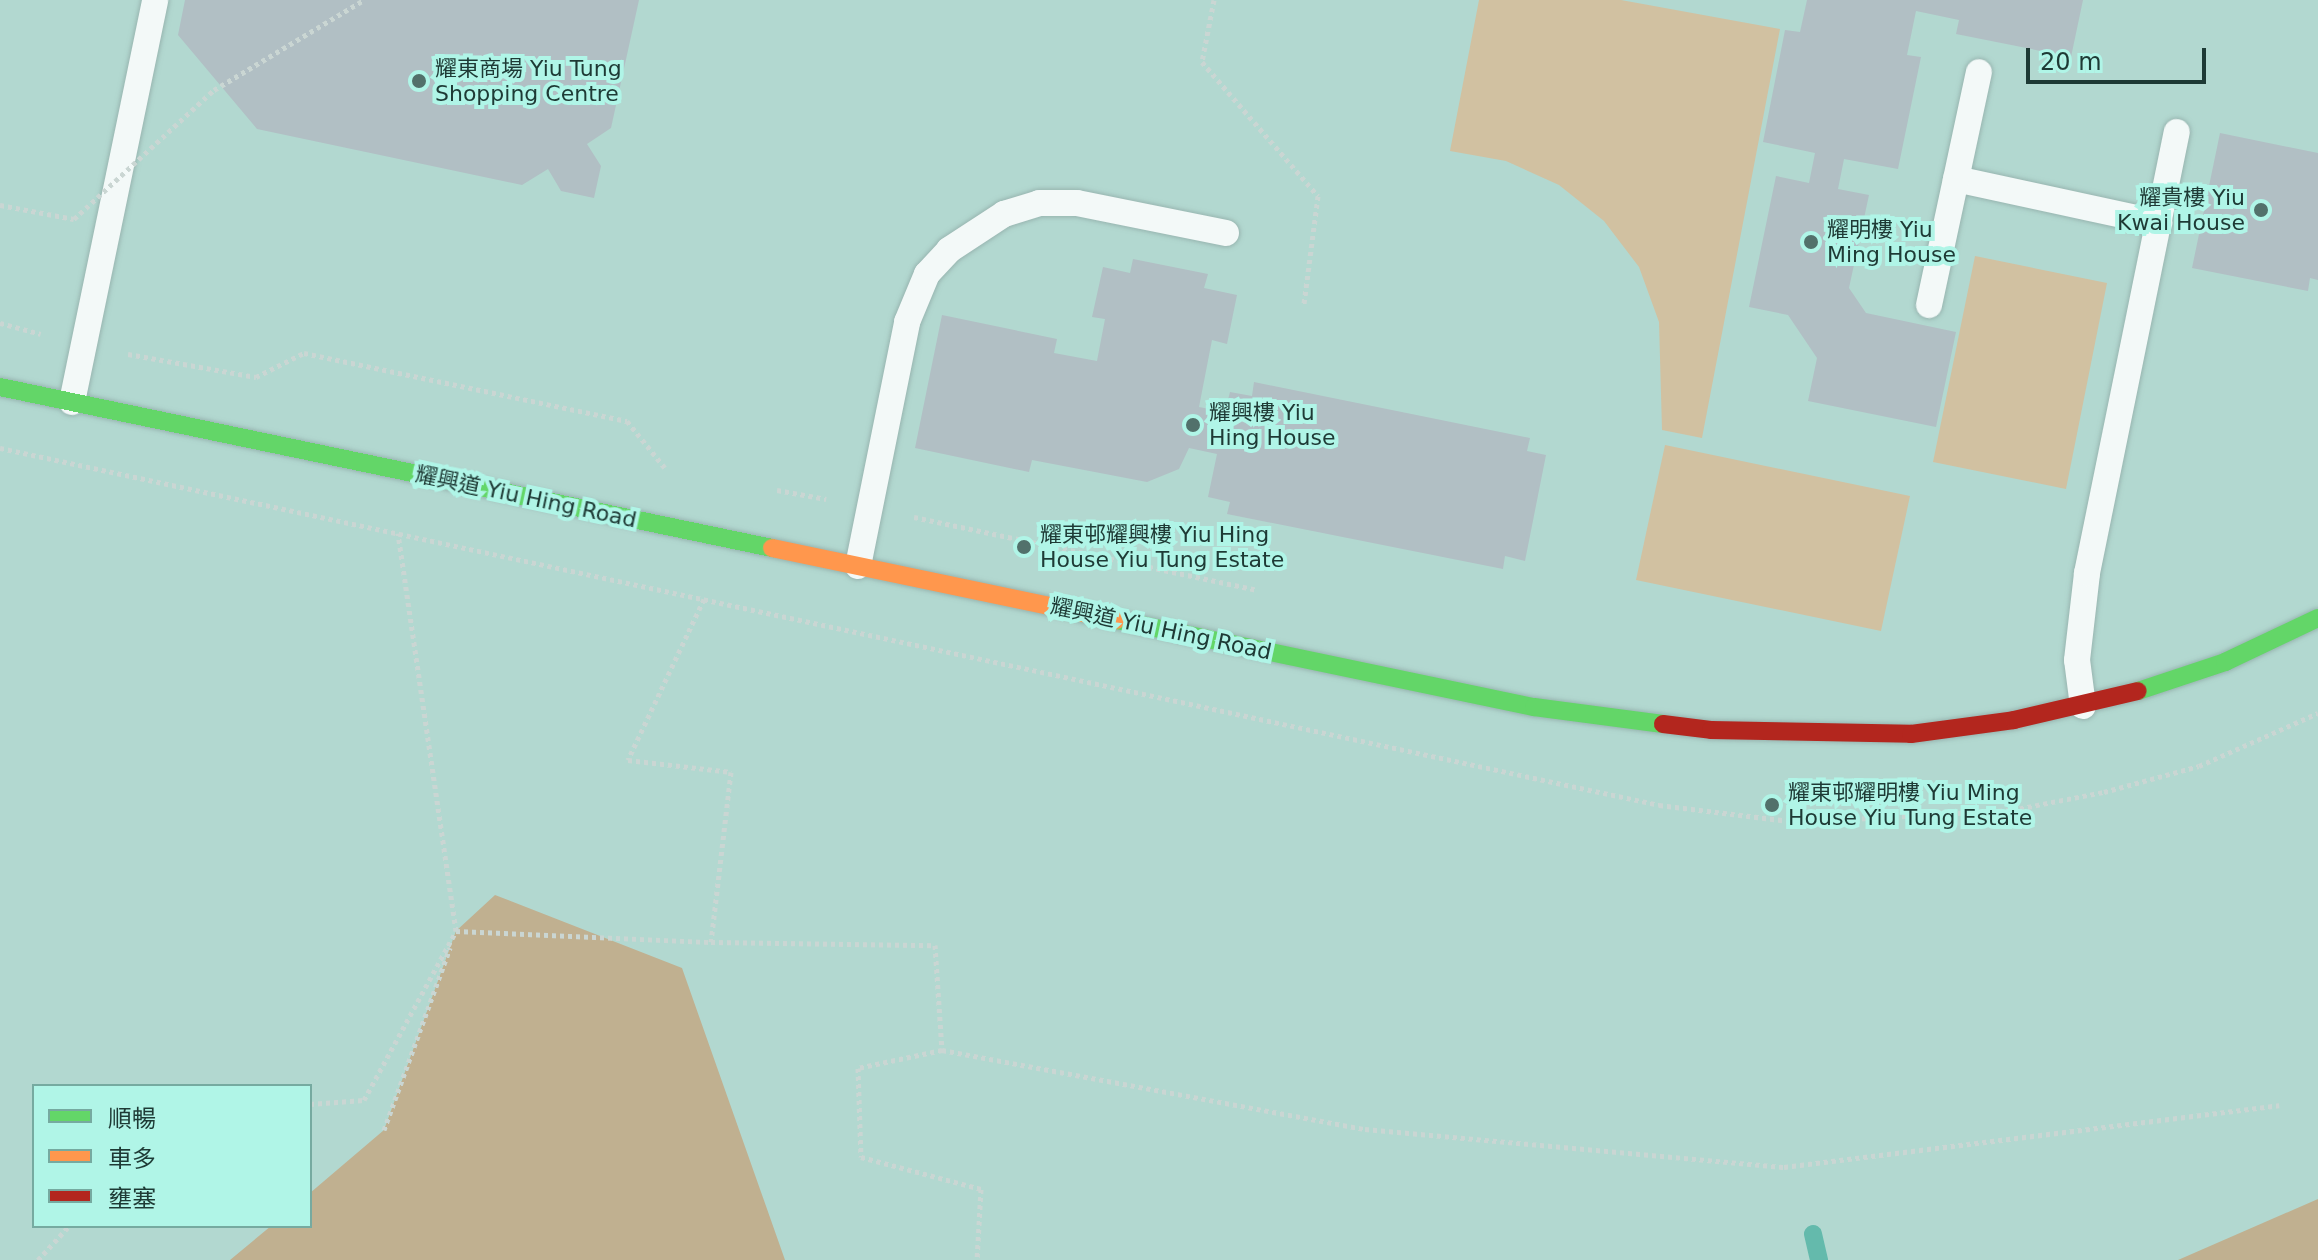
<!DOCTYPE html>
<html>
<head>
<meta charset="utf-8">
<style>
	body { margin:0 }
	#map { position:relative; width:2318px; height:1260px; overflow:hidden; background:#b2d8d0; font-family:"DejaVu Sans","Noto Sans TC",sans-serif }
	div>[style] { position:absolute }
	.green>* { inset:0; background:#d1c1a1 }
	.forest>* { inset:0; background:#c0b090 }
	.stream>* { height:18px; margin:-9px; padding:0 9px; transform-origin:9px; border-radius:9px; background:#64baac }
	.building>* { inset:0; background:#b1bfc4 }
	.path>* { height:5px; margin-top:-2.5px; transform-origin:0; background:repeating-linear-gradient(90deg,#cad6d3 0 4px,transparent 0 8px) }
	.roads { filter:drop-shadow(0 0 2px #98b5b0) drop-shadow(0 0 2px #98b5b0) }
	.lane>* { height:26px; margin:-13px; padding:0 13px; transform-origin:13px; border-radius:13px; background:#f3f9f8 }
	.fast>* { height:18px; margin:-9px; padding:0 9px; transform-origin:9px; border-radius:9px; background:#63d668 }
	.slow>* { height:18px; margin:-9px; padding:0 9px; transform-origin:9px; border-radius:9px; background:#ff974d }
	.jam>* { height:18px; margin:-9px; padding:0 9px; transform-origin:9px; border-radius:9px; background:#b3261e }
	.path-bridge>* { height:5px; margin-top:-2.5px; transform-origin:0; background:repeating-linear-gradient(90deg,#cad6d3 0 4px,transparent 0 8px) }
	.dots>* { width:22px; height:22px; translate:-50% -50%; box-sizing:border-box; border:4px solid #b0f5e7; border-radius:50% }
	span { translate:-50% -50%; white-space:nowrap; text-align:center; line-height:1.15; -webkit-text-stroke:8px #b0f5e7; paint-order:stroke }
	.poi-label { font-size:22px; color:#1e3a35 }
	.left { translate:0 -50%; text-align:left }
	.right { translate:-100% -50%; text-align:right }
	.street-label { font-size:22px; color:#1e3a35 }
	.legend { position:absolute; left:32px; top:1084px; width:280px; height:144px; box-sizing:border-box; background:#b0f5e7; border:2px solid #76aaa0; margin:0; padding:10px 14px; list-style:none; font-size:24px; color:#1e3a35 }
	.legend li { display:flex; align-items:center; gap:16px; height:40px }
	.legend b { width:40px; border:2px solid #76aaa0 }
	.scale { position:absolute; left:2026px; top:48px; width:180px; height:36px; box-sizing:border-box; border:4px solid #1e3a35; border-top:0; padding-left:10px; font-size:24px; line-height:28px; white-space:nowrap; color:#1e3a35; -webkit-text-stroke:6px #b0f5e7; paint-order:stroke }
</style>
</head>
<body>
<div id="map">
	<div class="green">
		<div style="clip-path:polygon(1479px 0,1621px 0,1780px 29px,1702px 438px,1662px 430px,1659px 322px,1639px 267px,1604px 221px,1559px 185px,1506px 161px,1450px 151px)"></div>
		<div style="clip-path:polygon(1975px 256px,2107px 283px,2066px 489px,1933px 462px)"></div>
		<div style="clip-path:polygon(1665px 445px,1910px 496px,1881px 631px,1636px 580px)"></div>
	</div>
	<div class="forest">
		<div style="clip-path:polygon(495px 895px,682px 968px,785px 1260px,230px 1260px,271px 1226px,310px 1226px,310px 1193px,384px 1130px,456px 931px)"></div>
		<div style="clip-path:polygon(2318px 1199px,2318px 1260px,2178px 1260px)"></div>
	</div>
	<div class="stream">
		<div style="left:1813px;top:1234px;width:27px;rotate:77deg"></div>
	</div>
	<div class="building">
		<div style="clip-path:polygon(185px 0,639px 0,611px 128px,587px 144px,601px 166px,594px 198px,561px 191px,548px 169px,522px 185px,257px 129px,178px 35px)"></div>
		<div style="clip-path:polygon(1807px 0,2083px 0,2071px 57px,1956px 34px,1959px 20px,1916px 11px,1907px 55px,1921px 57px,1898px 169px,1844px 159px,1838px 189px,1869px 195px,1849px 288px,1866px 313px,1956px 332px,1936px 427px,1808px 401px,1817px 358px,1788px 315px,1749px 307px,1776px 176px,1809px 183px,1815px 153px,1763px 142px,1785px 30px,1800px 32px)"></div>
		<div style="clip-path:polygon(2220px 133px,2318px 153px,2318px 280px,2310px 278px,2308px 291px,2192px 268px)"></div>
		<div style="clip-path:polygon(1133px 259px,1208px 274px,1204px 288px,1237px 295px,1227px 344px,1212px 340px,1199px 407px,1225px 412px,1230px 392px,1252px 396px,1254px 382px,1530px 438px,1527px 451px,1546px 455px,1525px 561px,1505px 556px,1503px 569px,1227px 514px,1230px 502px,1208px 497px,1217px 454px,1189px 448px,1179px 469px,1147px 482px,1032px 460px,1029px 472px,915px 448px,942px 315px,1057px 339px,1054px 353px,1097px 361px,1105px 319px,1092px 317px,1103px 267px,1130px 273px)"></div>
	</div>
	<div class="path">
		<div style="left:1214px;top:0;width:63px;rotate:101deg"></div>
		<div style="left:1202px;top:62px;width:177px;rotate:49.1deg"></div>
		<div style="left:1318px;top:196px;width:109px;rotate:97.4deg"></div>
		<div style="left:0;top:323px;width:42px;rotate:15deg"></div>
		<div style="left:128px;top:354px;width:130px;rotate:10.2deg"></div>
		<div style="left:256px;top:377px;width:54px;rotate:-26.6deg"></div>
		<div style="left:304px;top:353px;width:330px;rotate:11.9deg"></div>
		<div style="left:627px;top:421px;width:60px;rotate:51deg"></div>
		<div style="left:0;top:448px;width:1697px;rotate:12.14deg"></div>
		<div style="left:1659px;top:805px;width:140px;rotate:7deg"></div>
		<div style="left:1798px;top:822px;width:214px;rotate:-3.2deg"></div>
		<div style="left:2012px;top:810px;width:94px;rotate:-11.1deg"></div>
		<div style="left:2104px;top:792px;width:98px;rotate:-15.3deg"></div>
		<div style="left:2199px;top:766px;width:130px;rotate:-24deg"></div>
		<div style="left:777px;top:490px;width:50px;rotate:10.4deg"></div>
		<div style="left:914px;top:517px;width:350px;rotate:12deg"></div>
		<div style="left:704px;top:599px;width:178px;rotate:115.3deg"></div>
		<div style="left:628px;top:760px;width:104px;rotate:6.6deg"></div>
		<div style="left:731px;top:772px;width:171px;rotate:96.7deg"></div>
		<div style="left:711px;top:942px;width:224px;rotate:0.8deg"></div>
		<div style="left:935px;top:945px;width:105px;rotate:86.2deg"></div>
		<div style="left:942px;top:1050px;width:86px;rotate:167.9deg"></div>
		<div style="left:858px;top:1068px;width:89px;rotate:88.1deg"></div>
		<div style="left:861px;top:1157px;width:124px;rotate:14.9deg"></div>
		<div style="left:981px;top:1189px;width:71px;rotate:93.2deg"></div>
		<div style="left:456px;top:931px;width:255px;rotate:2.5deg"></div>
		<div style="left:942px;top:1050px;width:430px;rotate:10.6deg"></div>
		<div style="left:1365px;top:1129px;width:421px;rotate:5.2deg"></div>
		<div style="left:1784px;top:1167px;width:499px;rotate:-7.1deg"></div>
		<div style="left:310px;top:1104px;width:54px;rotate:-4.2deg"></div>
		<div style="left:364px;top:1100px;width:192px;rotate:-61.4deg"></div>
		<div style="left:456px;top:931px;width:402px;rotate:-98.3deg"></div>
		<div style="left:384px;top:1130px;width:194px;rotate:-70.1deg"></div>
		<div style="left:38px;top:1260px;width:46px;rotate:-47.6deg"></div>
	</div>
	<div class="roads">
		<div class="lane">
			<div style="left:1956px;top:179px;width:208px;rotate:12.2deg"></div>
			<div style="left:1929px;top:305px;width:238px;rotate:-77.9deg"></div>
			<div style="left:72px;top:402px;width:410px;rotate:-78.3deg"></div>
			<div style="left:858px;top:566px;width:249px;rotate:-78.6deg"></div>
			<div style="left:907px;top:322px;width:52px;rotate:-67.4deg"></div>
			<div style="left:927px;top:274px;width:33px;rotate:-47deg"></div>
			<div style="left:949px;top:250px;width:66px;rotate:-33.2deg"></div>
			<div style="left:1004px;top:214px;width:37px;rotate:-17deg"></div>
			<div style="left:1039px;top:203px;width:38px"></div>
			<div style="left:1077px;top:203px;width:152px;rotate:11.4deg"></div>
			<div style="left:2083px;top:706px;width:46px;rotate:-97.4deg"></div>
			<div style="left:2077px;top:660px;width:88px;rotate:-83.4deg"></div>
			<div style="left:2087px;top:573px;width:450px;rotate:-78.5deg"></div>
		</div>
		<div class="fast">
			<div style="left:0;top:387px;width:789px;rotate:11.78deg"></div>
			<div style="left:1117px;top:620px;width:426px;rotate:11.8deg"></div>
			<div style="left:1534px;top:707px;width:130px;rotate:7.5deg"></div>
			<div style="left:2138px;top:691px;width:92px;rotate:-18.4deg"></div>
			<div style="left:2225px;top:662px;width:103px;rotate:-25.3deg"></div>
		</div>
		<div class="slow">
			<div style="left:772px;top:548px;width:352px;rotate:11.8deg"></div>
		</div>
		<div class="jam">
			<div style="left:1663px;top:724px;width:48px;rotate:7.1deg"></div>
			<div style="left:1711px;top:730px;width:200px;rotate:1.1deg"></div>
			<div style="left:1911px;top:734px;width:104px;rotate:-7.7deg"></div>
			<div style="left:2014px;top:720px;width:127px;rotate:-13.2deg"></div>
		</div>
	</div>
	<div class="path-bridge">
		<div style="left:0;top:205px;width:75px;rotate:10.7deg"></div>
		<div style="left:74px;top:219px;width:190px;rotate:-42.7deg"></div>
		<div style="left:214px;top:90px;width:175px;rotate:-31deg"></div>
	</div>
	<div class="dots">
		<div style="left:419px;top:81px;background:#52716b"></div>
		<div style="left:2261px;top:210px;background:#52716b"></div>
		<div style="left:1811px;top:242px;background:#52716b"></div>
		<div style="left:1193px;top:425px;background:#52716b"></div>
		<div style="left:1024px;top:547px;background:#52716b"></div>
		<div style="left:1772px;top:805px;background:#52716b"></div>
	</div>
	<div class="poi-label">
		<span class="left" style="left:435px;top:81px">耀東商場 Yiu Tung<br>Shopping Centre</span>
		<span class="right" style="left:2245px;top:210px">耀貴樓 Yiu<br>Kwai House</span>
		<span class="left" style="left:1827px;top:242px">耀明樓 Yiu<br>Ming House</span>
		<span class="left" style="left:1209px;top:425px">耀興樓 Yiu<br>Hing House</span>
		<span class="left" style="left:1040px;top:547px">耀東邨耀興樓 Yiu Hing<br>House Yiu Tung Estate</span>
		<span class="left" style="left:1788px;top:805px">耀東邨耀明樓 Yiu Ming<br>House Yiu Tung Estate</span>
	</div>
	<div class="street-label">
		<span style="left:526px;top:497px;rotate:12deg">耀興道 Yiu Hing Road</span>
		<span style="left:1161px;top:629px;rotate:12deg">耀興道 Yiu Hing Road</span>
	</div>
	<ul class="legend">
	<li><b style="height:10px;background:#63d668"></b>順暢</li>
	<li><b style="height:10px;background:#ff974d"></b>車多</li>
	<li><b style="height:10px;background:#b3261e"></b>壅塞</li>
	</ul>
	<div class="scale">20 m</div>
</div>
</body>
</html>
